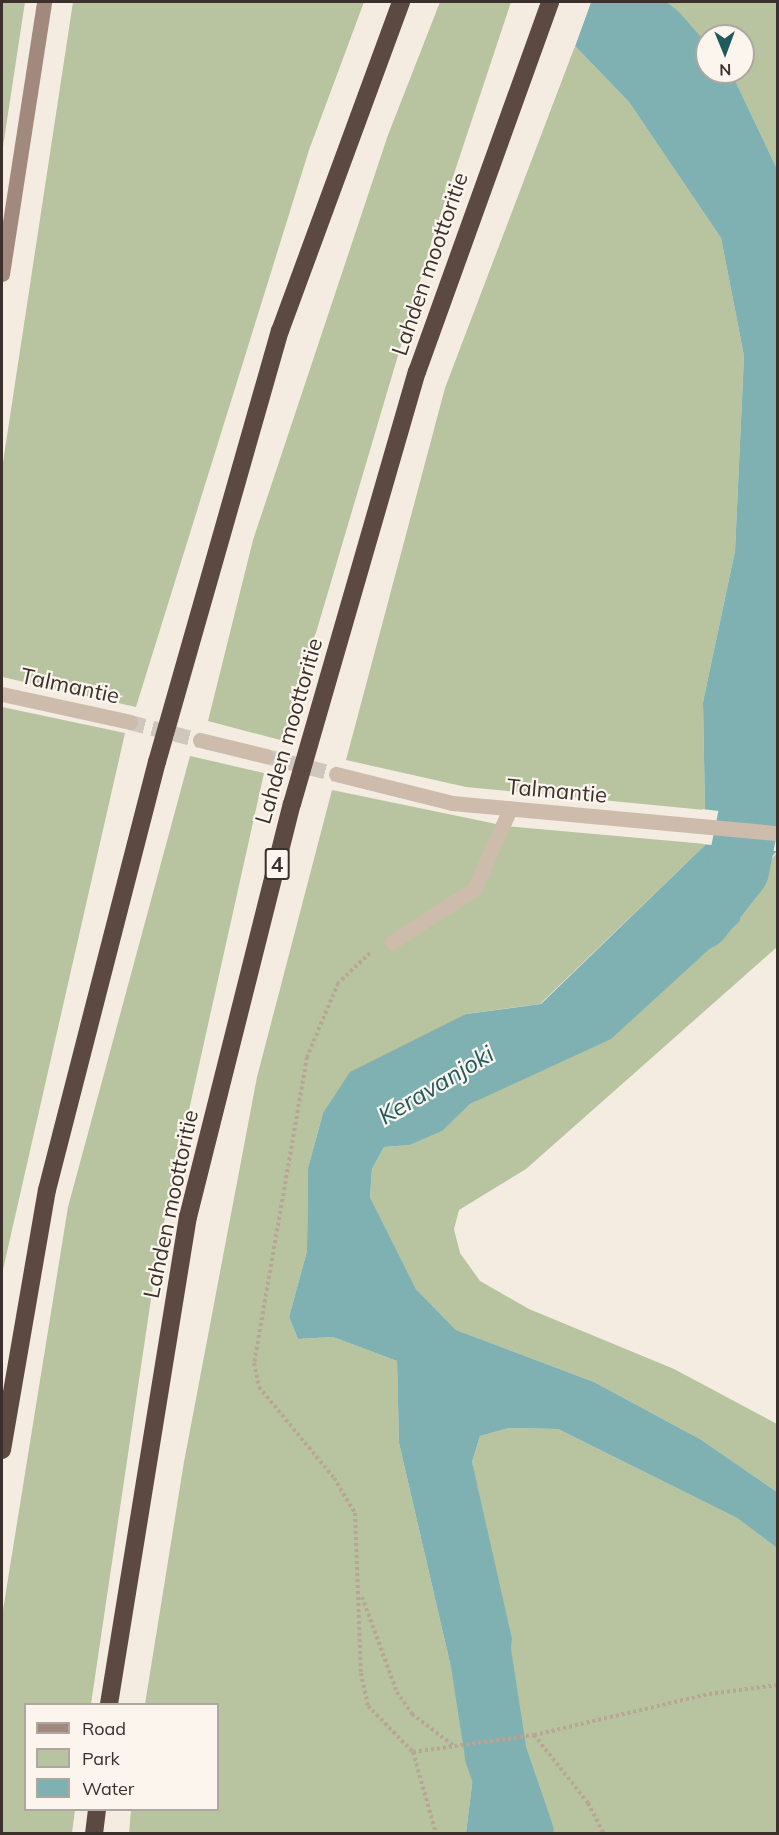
<!DOCTYPE html>
<html>
<head>
<meta charset="utf-8">
<style>
	body { margin:0 }
	#map { position:relative; width:779px; height:1835px; overflow:hidden; background:#f4ebe1; font-family:Mulish,sans-serif }
	div>[style] { position:absolute }
	.green>* { inset:0; background:#b8c4a0 }
	.water>* { inset:0; background:#7fb0b2 }
	.pier>* { inset:0; background:#f4ebe1 }
	.river>* { height:62px; margin:-31px; padding:0 31px; transform-origin:31px; border-radius:31px; background:#7fb0b2 }
	.street-tunnel>* { height:15px; margin-top:-7.5px; transform-origin:0; background:repeating-linear-gradient(90deg,#cfc6bd 0 15px,transparent 0 23px) }
	.path>* { height:4px; margin-top:-2px; transform-origin:0; background:repeating-linear-gradient(90deg,#b9a596 0 3px,transparent 0 6px) }
	.lane>* { height:15px; margin:-7.5px; padding:0 7.5px; transform-origin:7.5px; border-radius:7.5px; background:#cdbbac }
	.street>* { height:15px; margin:-7.5px; padding:0 7.5px; transform-origin:7.5px; border-radius:7.5px; background:#cdbbac }
	.secondary>* { height:15px; margin:-7.5px; padding:0 7.5px; transform-origin:7.5px; border-radius:7.5px; background:#a18a7d }
	.highway>* { height:18px; margin:-9px; padding:0 9px; transform-origin:9px; border-radius:9px; background:#5c4a42 }
	span { translate:-50% -50%; white-space:nowrap; text-align:center; line-height:1.15; -webkit-text-stroke:4.5px #fbf5ee; paint-order:stroke }
	.shield-label span { padding:2px 4px; background:#fbf5ee; border:2px solid; border-radius:4px; -webkit-text-stroke-width:0 }
	.shield-label { font-size:21px; color:#3b302b; font-weight:700 }
	.street-label { font-size:22px; color:#3b302b }
	.water-label { font-size:24px; color:#1f5a5e; font-style:italic }
	.frame { position:absolute; inset:0; border:3px solid #3b302b; pointer-events:none }
	.legend { position:absolute; left:24px; top:1703px; width:195px; height:108px; box-sizing:border-box; background:#fbf5ee; border:2px solid #aea6a0; margin:0; padding:8px 10px; list-style:none; font-size:18px; color:#3b302b }
	.legend li { display:flex; align-items:center; gap:12px; height:30px }
	.legend b { width:30px; border:2px solid #aea6a0 }
	.north { position:absolute; left:695px; top:24px; width:60px; height:60px; box-sizing:border-box; background:#fbf5ee; border:2px solid #aea6a0; border-radius:50%; rotate:179deg; font-size:16px; font-weight:700; line-height:24px; text-align:center; color:#3b302b }
	.north::after { content:''; display:block; margin:auto; width:21px; height:27px; background:#1f5a5e; clip-path:polygon(50% 0,100% 100%,50% 72%,0 100%) }
</style>
</head>
<body>
<div id="map">
	<div class="green">
		<div style="clip-path:polygon(2px 2px,25px 2px,2px 153px)"></div>
		<div style="clip-path:polygon(73px 2px,364px 2px,309px 150px,136px 707px,2px 677px,2px 469px)"></div>
		<div style="clip-path:polygon(440px 2px,511px 2px,433px 237px,284px 741px,208px 721px,253px 540px,388px 135px)"></div>
		<div style="clip-path:polygon(667px 2px,777px 2px,777px 169px,731px 72px,743px 72px,743px 36px,707px 36px,707px 44px)"></div>
		<div style="clip-path:polygon(575px 46px,629px 102px,721px 238px,744px 356px,735px 551px,703px 702px,705px 810px,466px 787px,346px 760px,445px 388px)"></div>
		<div style="clip-path:polygon(2px 707px,125px 733px,2px 1274px)"></div>
		<div style="clip-path:polygon(190px 756px,264px 773px,159px 1245px,91px 1704px,26px 1704px,26px 1810px,75px 1810px,72px 1833px,2px 1833px,2px 1616px,68px 1207px)"></div>
		<div style="clip-path:polygon(332px 790px,506px 826px,706px 844px,540px 1004px,466px 1014px,323px 1113px,308px 1168px,307px 1251px,289px 1317px,298px 1339px,333px 1337px,397px 1361px,399px 1443px,453px 1676px,469px 1699px,474px 1768px,466px 1833px,129px 1834px,131px 1810px,218px 1810px,218px 1704px,145px 1704px,184px 1462px,257px 1077px)"></div>
		<div style="clip-path:polygon(777px 853px,777px 947px,526px 1169px,459px 1210px,454px 1229px,460px 1253px,480px 1281px,529px 1309px,674px 1369px,777px 1424px,777px 1492px,700px 1439px,594px 1382px,456px 1330px,416px 1289px,370px 1197px,372px 1169px,384px 1147px,410px 1145px,441px 1131px,470px 1104px,535px 1072px,740px 921px,744px 888px)"></div>
		<div style="clip-path:polygon(509px 1428px,558px 1429px,737px 1518px,777px 1548px,777px 1833px,549px 1833px,530px 1789px,504px 1697px,506px 1676px,472px 1462px,480px 1436px)"></div>
	</div>
	<div class="water">
		<div style="clip-path:polygon(591px 2px,667px 2px,679px 12px,707px 44px,707px 72px,731px 72px,777px 169px,776px 818px,705px 810px,703px 702px,735px 551px,744px 356px,721px 238px,629px 102px,575px 46px)"></div>
		<div style="clip-path:polygon(706px 844px,777px 851px,744px 888px,740px 921px,611px 1039px,470px 1104px,442px 1131px,410px 1145px,384px 1147px,372px 1169px,370px 1197px,416px 1289px,456px 1330px,594px 1382px,700px 1439px,777px 1492px,777px 1548px,737px 1518px,558px 1429px,509px 1428px,480px 1436px,472px 1462px,512px 1639px,504px 1697px,514px 1728px,471px 1732px,469px 1699px,453px 1676px,399px 1443px,397px 1361px,333px 1337px,298px 1339px,289px 1317px,307px 1251px,308px 1168px,323px 1113px,350px 1072px,466px 1014px,541px 1004px)"></div>
		<div style="clip-path:polygon(516px 1738px,530px 1789px,549px 1833px,466px 1833px,474px 1768px,470px 1745px)"></div>
	</div>
	<div class="pier">
		<div style="clip-path:polygon(588px 2px,591px 2px,574px 49px,572px 45px)"></div>
		<div style="clip-path:polygon(702px 809px,777px 818px,778px 821px,704px 813px)"></div>
		<div style="clip-path:polygon(706px 841px,778px 848px,777px 851px,702px 844px)"></div>
	</div>
	<div class="river">
		<div style="left:700px;top:919px;width:62px;rotate:-52.2deg"></div>
		<div style="left:738px;top:870px;width:76px;rotate:-78.5deg"></div>
		<div style="left:753px;top:796px;width:143px;rotate:-87.6deg"></div>
		<div style="left:759px;top:653px;width:93px;rotate:-78.2deg"></div>
		<div style="left:479px;top:1645px;width:111px;rotate:81.2deg"></div>
		<div style="left:496px;top:1755px;width:83px;rotate:71.1deg"></div>
	</div>
	<div class="street-tunnel">
		<div style="left:130px;top:722px;width:72px;rotate:14.4deg"></div>
		<div style="left:266px;top:756px;width:72px;rotate:14.4deg"></div>
	</div>
	<div class="path">
		<div style="left:370px;top:953px;width:44px;rotate:136.8deg"></div>
		<div style="left:338px;top:983px;width:80px;rotate:112.7deg"></div>
		<div style="left:307px;top:1057px;width:311px;rotate:99.8deg"></div>
		<div style="left:254px;top:1363px;width:25px;rotate:78deg"></div>
		<div style="left:259px;top:1387px;width:118px;rotate:50.5deg"></div>
		<div style="left:334px;top:1478px;width:41px;rotate:59deg"></div>
		<div style="left:355px;top:1513px;width:160px;rotate:87.9deg"></div>
		<div style="left:361px;top:1673px;width:34px;rotate:78deg"></div>
		<div style="left:368px;top:1706px;width:64px;rotate:45.6deg"></div>
		<div style="left:413px;top:1752px;width:122px;rotate:-8deg"></div>
		<div style="left:534px;top:1735px;width:180px;rotate:-13.2deg"></div>
		<div style="left:709px;top:1694px;width:70px;rotate:-7.4deg"></div>
		<div style="left:362px;top:1597px;width:101px;rotate:69.8deg"></div>
		<div style="left:397px;top:1692px;width:27px;rotate:56deg"></div>
		<div style="left:412px;top:1714px;width:53px;rotate:37.3deg"></div>
		<div style="left:534px;top:1735px;width:87px;rotate:51.5deg"></div>
		<div style="left:588px;top:1803px;width:35px;rotate:63deg"></div>
		<div style="left:413px;top:1752px;width:85px;rotate:74.3deg"></div>
	</div>
	<div class="lane">
		<div style="left:392px;top:942px;width:98px;rotate:-32.9deg"></div>
		<div style="left:474px;top:889px;width:88px;rotate:-65.8deg"></div>
	</div>
	<div class="street">
		<div style="left:2px;top:694px;width:131px;rotate:12.3deg"></div>
		<div style="left:200px;top:740px;width:68px;rotate:13.6deg"></div>
		<div style="left:336px;top:774px;width:120px;rotate:14deg"></div>
		<div style="left:452px;top:803px;width:327px;rotate:5.3deg"></div>
	</div>
	<div class="secondary">
		<div style="left:2px;top:274px;width:275px;rotate:-81.2deg"></div>
	</div>
	<div class="highway">
		<div style="left:2px;top:1450px;width:264px;rotate:-80.2deg"></div>
		<div style="left:47px;top:1190px;width:442px;rotate:-75.6deg"></div>
		<div style="left:157px;top:762px;width:448px;rotate:-74.1deg"></div>
		<div style="left:280px;top:331px;width:351px;rotate:-69.8deg"></div>
		<div style="left:109px;top:1704px;width:493px;rotate:-80.8deg"></div>
		<div style="left:188px;top:1217px;width:426px;rotate:-75.9deg"></div>
		<div style="left:292px;top:804px;width:450px;rotate:-73.9deg"></div>
		<div style="left:417px;top:372px;width:393px;rotate:-70.2deg"></div>
		<div style="left:94px;top:1834px;width:24px;rotate:-83deg"></div>
	</div>
	<div class="shield-label">
		<span style="left:277px;top:864px">4</span>
	</div>
	<div class="street-label">
		<span style="left:430px;top:264px;rotate:-71deg">Lahden moottoritie</span>
		<span style="left:70px;top:686px;rotate:12deg">Talmantie</span>
		<span style="left:289px;top:731px;rotate:-74deg">Lahden moottoritie</span>
		<span style="left:557px;top:791px;rotate:5deg">Talmantie</span>
		<span style="left:171px;top:1204px;rotate:-78deg">Lahden moottoritie</span>
	</div>
	<div class="water-label">
		<span style="left:436px;top:1085px;rotate:-31deg">Keravanjoki</span>
	</div>
	<div class="frame"></div>
	<ul class="legend">
	<li><b style="height:8px;background:#a18a7d"></b>Road</li>
	<li><b style="height:16px;background:#b8c4a0"></b>Park</li>
	<li><b style="height:16px;background:#7fb0b2"></b>Water</li>
	</ul>
	<div class="north">N</div>
</div>
</body>
</html>
